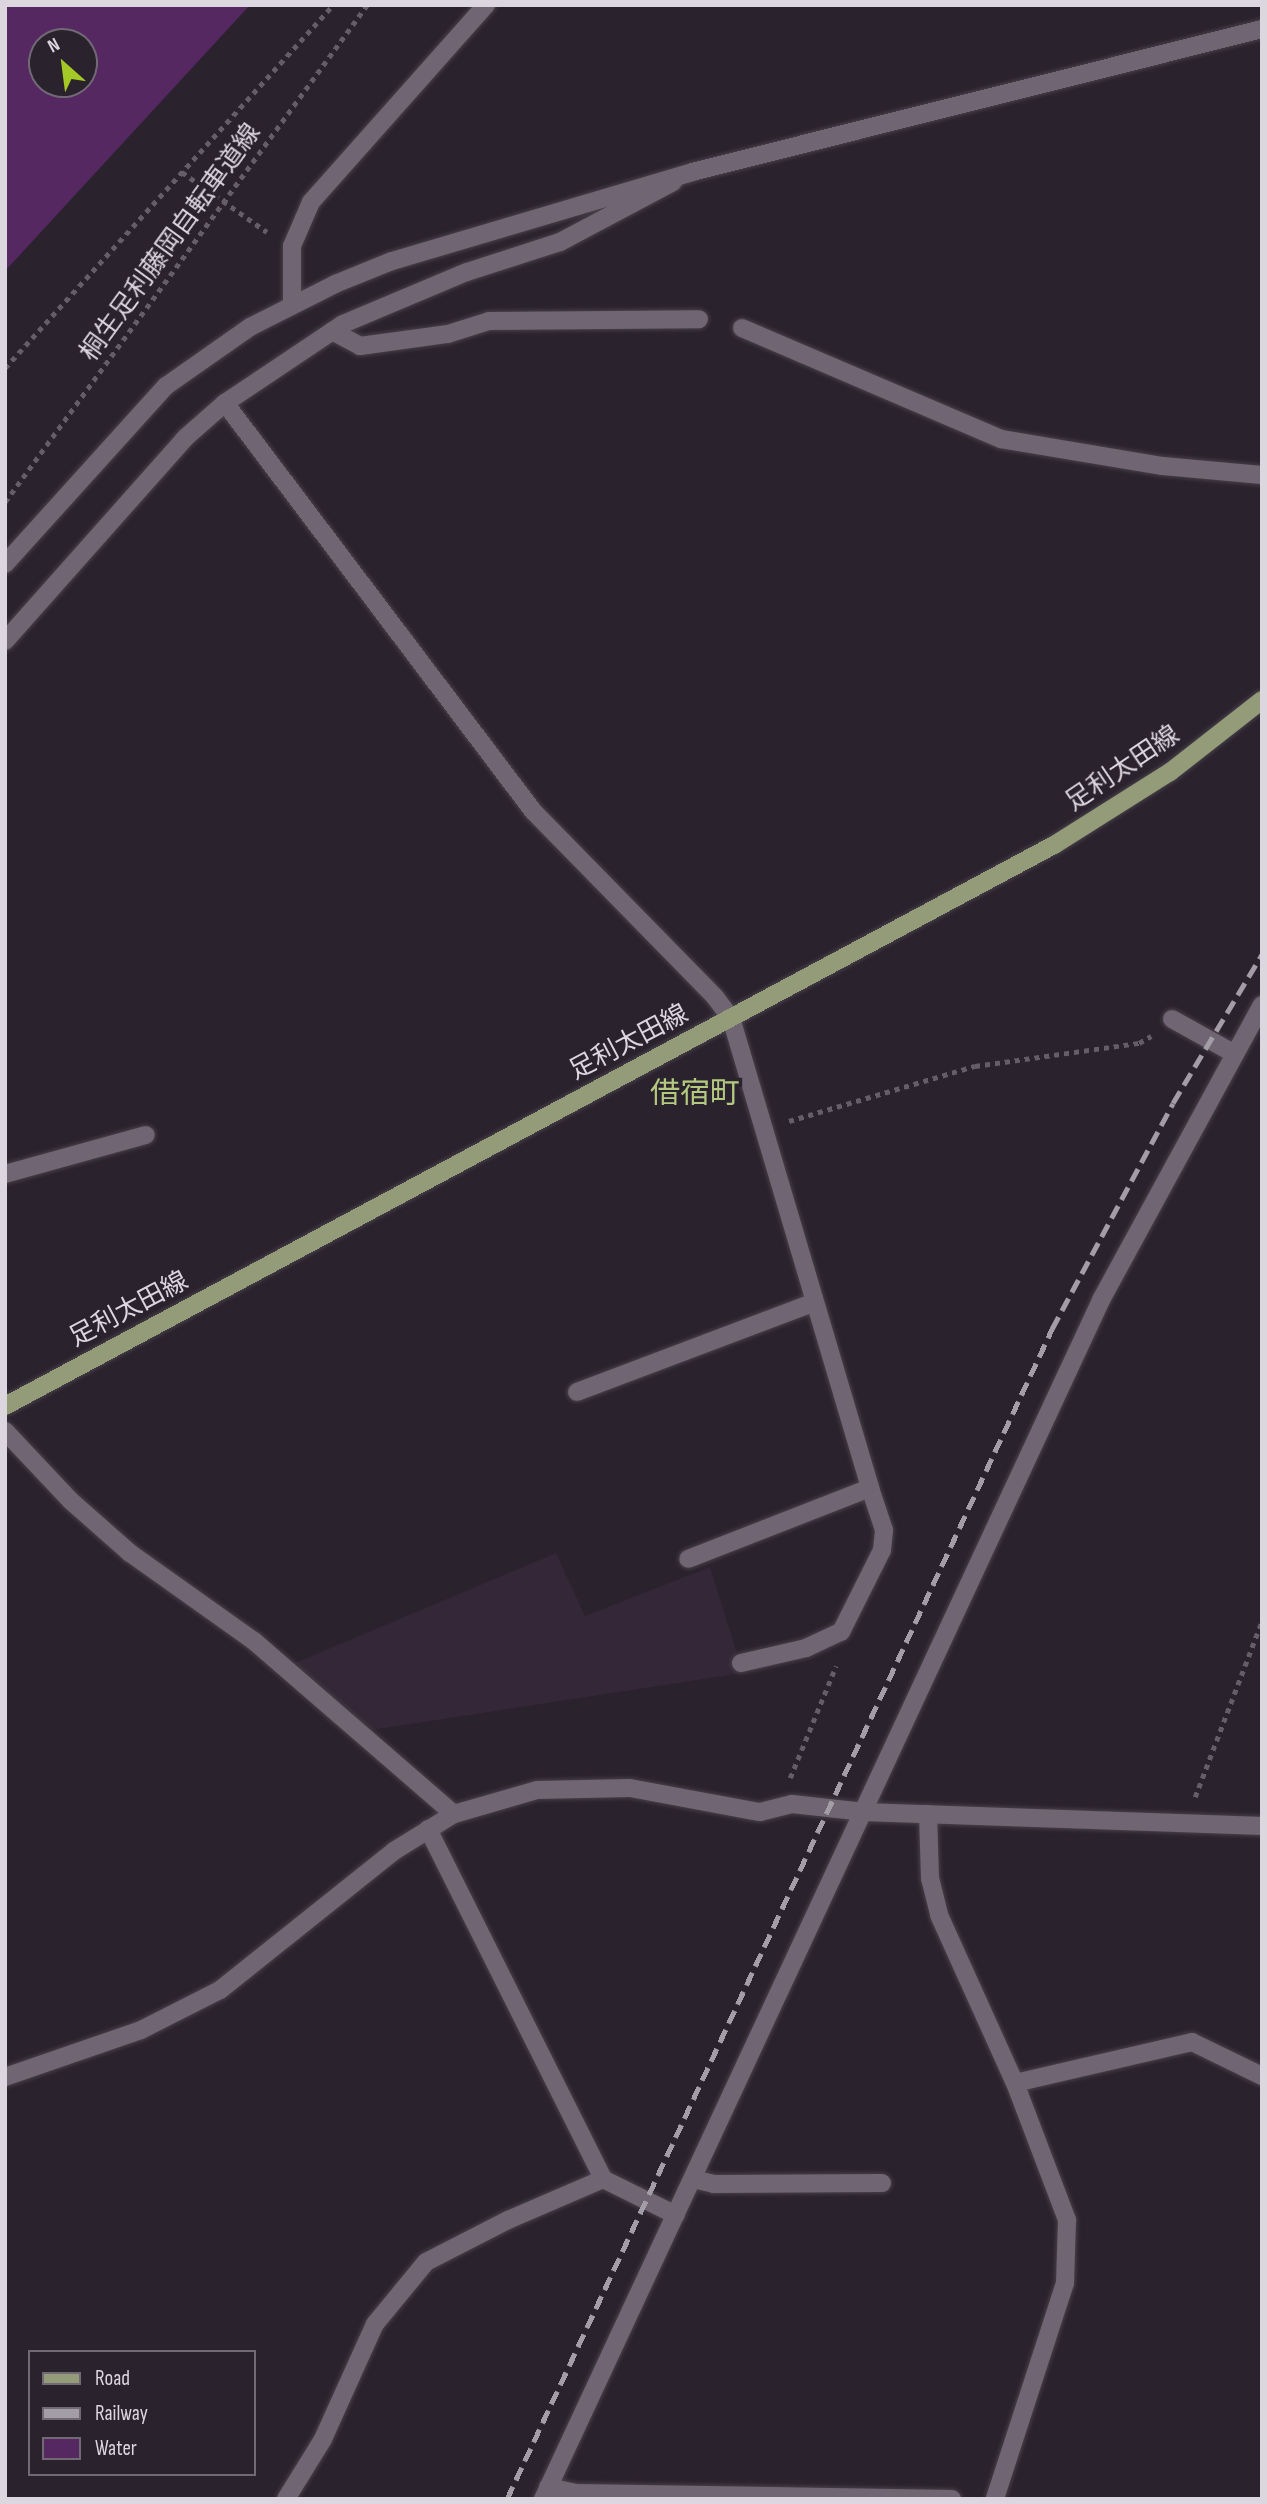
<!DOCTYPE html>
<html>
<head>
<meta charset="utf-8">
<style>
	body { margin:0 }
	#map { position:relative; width:1267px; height:2504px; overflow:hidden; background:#2a222d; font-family:"Sofia Sans Condensed","Noto Sans JP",sans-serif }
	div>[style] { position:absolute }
	.built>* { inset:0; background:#342737 }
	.water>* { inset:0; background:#552862 }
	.path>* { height:4.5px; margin-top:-2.25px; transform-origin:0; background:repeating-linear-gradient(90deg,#655d67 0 5px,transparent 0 10px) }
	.roads { filter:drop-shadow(0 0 2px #474049) drop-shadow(0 0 2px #474049) }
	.lane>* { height:18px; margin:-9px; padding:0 9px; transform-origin:9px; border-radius:9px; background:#706673 }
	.street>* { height:18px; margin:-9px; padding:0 9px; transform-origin:9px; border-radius:9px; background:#706673 }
	.secondary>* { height:18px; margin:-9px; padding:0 9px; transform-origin:9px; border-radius:9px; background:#706673 }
	.primary>* { height:18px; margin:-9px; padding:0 9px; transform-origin:9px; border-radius:9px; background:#939b78 }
	.rail>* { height:5px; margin-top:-2.5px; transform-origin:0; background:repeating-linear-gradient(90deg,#a39da6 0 14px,transparent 0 21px) }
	span { translate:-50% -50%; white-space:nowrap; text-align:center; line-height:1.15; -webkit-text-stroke:7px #2a222d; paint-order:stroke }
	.street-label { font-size:26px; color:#dcd6de }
	.quarter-label { font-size:30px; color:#b3c97f }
	.frame { position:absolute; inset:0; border:7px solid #dcd6de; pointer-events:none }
	.legend { position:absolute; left:28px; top:2350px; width:228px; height:126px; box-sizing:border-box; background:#2a222d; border:2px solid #716a74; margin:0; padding:9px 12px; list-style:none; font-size:21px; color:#dcd6de }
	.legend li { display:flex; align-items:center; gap:14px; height:35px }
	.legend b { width:35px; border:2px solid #716a74 }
	.north { position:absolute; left:28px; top:28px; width:70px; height:70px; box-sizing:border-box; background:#2a222d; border:2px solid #716a74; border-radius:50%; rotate:332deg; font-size:19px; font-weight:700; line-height:28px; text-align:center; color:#dcd6de }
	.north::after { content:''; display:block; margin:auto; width:24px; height:32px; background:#a4c825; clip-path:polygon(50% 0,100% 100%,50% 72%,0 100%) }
</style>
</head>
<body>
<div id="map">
	<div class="built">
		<div style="clip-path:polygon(556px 1553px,585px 1616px,710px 1567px,743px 1673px,372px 1730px,295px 1663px)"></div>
	</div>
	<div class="water">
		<div style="clip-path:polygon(evenodd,5px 5px,250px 5px,5px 271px,5px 5px,42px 42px,84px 42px,84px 84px,42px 84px,42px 42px)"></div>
	</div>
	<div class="path">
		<div style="left:182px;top:172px;width:104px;rotate:35.2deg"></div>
		<div style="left:5px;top:368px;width:489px;rotate:-47.9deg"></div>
		<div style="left:5px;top:502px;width:615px;rotate:-53.93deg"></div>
		<div style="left:789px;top:1121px;width:194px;rotate:-16.5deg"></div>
		<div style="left:975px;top:1066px;width:166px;rotate:-8deg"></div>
		<div style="left:1139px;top:1043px;width:14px;rotate:-30deg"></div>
		<div style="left:790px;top:1778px;width:121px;rotate:-67.7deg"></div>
		<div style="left:1195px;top:1797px;width:188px;rotate:-69.2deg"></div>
	</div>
	<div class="roads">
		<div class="lane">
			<div style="left:742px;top:328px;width:282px;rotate:23.2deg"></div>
			<div style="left:1001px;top:439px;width:164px;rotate:9.5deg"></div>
			<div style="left:1163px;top:466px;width:99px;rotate:5.2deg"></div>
			<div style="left:332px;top:331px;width:32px;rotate:28deg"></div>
			<div style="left:360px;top:346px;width:89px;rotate:-7.8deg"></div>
			<div style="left:448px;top:334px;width:43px;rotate:-17.6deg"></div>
			<div style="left:489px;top:321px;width:210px;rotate:-0.5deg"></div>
			<div style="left:5px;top:1174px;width:146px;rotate:-15.5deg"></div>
			<div style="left:5px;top:1431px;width:96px;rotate:46.7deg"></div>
			<div style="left:71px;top:1501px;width:79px;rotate:41.4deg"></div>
			<div style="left:130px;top:1553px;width:152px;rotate:35.4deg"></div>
			<div style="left:254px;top:1641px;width:264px;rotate:40.9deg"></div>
			<div style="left:741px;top:1663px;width:67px;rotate:-13deg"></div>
			<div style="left:806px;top:1648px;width:38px;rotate:-25deg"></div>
			<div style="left:841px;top:1632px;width:92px;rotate:-63.4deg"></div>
			<div style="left:882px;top:1550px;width:20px;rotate:-84deg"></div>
			<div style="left:884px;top:1530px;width:44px;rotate:-108.4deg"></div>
			<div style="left:928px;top:1814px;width:64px;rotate:88.2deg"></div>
			<div style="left:930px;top:1878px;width:38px;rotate:76deg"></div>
			<div style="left:939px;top:1915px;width:184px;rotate:65.7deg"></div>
			<div style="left:1015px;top:2083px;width:147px;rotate:69.2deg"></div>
			<div style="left:1067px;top:2220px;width:63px;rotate:91.8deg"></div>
			<div style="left:1065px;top:2283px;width:227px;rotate:108deg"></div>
			<div style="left:5px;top:2077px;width:144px;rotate:-19.1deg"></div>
			<div style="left:141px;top:2030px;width:89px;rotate:-26.9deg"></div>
			<div style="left:220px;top:1990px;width:223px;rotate:-38.6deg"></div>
			<div style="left:394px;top:1851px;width:70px;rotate:-31.7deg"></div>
			<div style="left:454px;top:1814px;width:86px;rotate:-16.1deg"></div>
			<div style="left:537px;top:1790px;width:93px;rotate:-1.2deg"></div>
			<div style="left:630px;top:1788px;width:132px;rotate:10.5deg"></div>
			<div style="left:760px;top:1812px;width:33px;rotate:-14deg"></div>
			<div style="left:792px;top:1804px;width:73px;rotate:6.3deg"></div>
			<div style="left:865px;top:1812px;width:397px;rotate:2deg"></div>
			<div style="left:1015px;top:2083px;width:182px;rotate:-13deg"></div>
			<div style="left:1192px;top:2042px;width:78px;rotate:25.9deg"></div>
			<div style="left:693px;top:2179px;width:22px;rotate:13deg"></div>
			<div style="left:714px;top:2184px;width:168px;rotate:-0.3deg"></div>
			<div style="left:286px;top:2499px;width:70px;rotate:-58.3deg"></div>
			<div style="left:323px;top:2439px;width:126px;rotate:-65.7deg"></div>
			<div style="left:375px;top:2324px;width:80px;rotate:-50.6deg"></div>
			<div style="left:426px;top:2262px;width:92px;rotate:-27.1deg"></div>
			<div style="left:508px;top:2220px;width:103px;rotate:-23.3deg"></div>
		</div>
		<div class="street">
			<div style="left:292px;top:305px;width:59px;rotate:-90deg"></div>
			<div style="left:292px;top:246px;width:48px;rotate:-66.6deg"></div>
			<div style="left:311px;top:202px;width:264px;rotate:-48.4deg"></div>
			<div style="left:225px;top:403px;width:511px;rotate:52.95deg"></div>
			<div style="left:533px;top:811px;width:260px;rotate:45.6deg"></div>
			<div style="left:715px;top:997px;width:26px;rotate:53deg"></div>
			<div style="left:731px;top:1018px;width:490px;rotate:73.5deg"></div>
			<div style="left:870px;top:1488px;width:195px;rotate:158.7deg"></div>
			<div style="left:5px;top:641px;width:271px;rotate:-48.4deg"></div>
			<div style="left:185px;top:438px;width:53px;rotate:-41.2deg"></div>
			<div style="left:225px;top:403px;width:142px;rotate:-33.8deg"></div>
			<div style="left:343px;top:324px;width:134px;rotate:-22.8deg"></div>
			<div style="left:467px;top:272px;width:98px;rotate:-17.9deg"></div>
			<div style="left:560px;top:242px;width:128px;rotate:-28deg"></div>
			<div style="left:1172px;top:1019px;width:70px;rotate:29.1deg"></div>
			<div style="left:577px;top:1392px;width:252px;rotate:-20.7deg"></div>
			<div style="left:428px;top:1829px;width:391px;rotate:63.4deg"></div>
			<div style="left:603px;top:2179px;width:81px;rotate:26.3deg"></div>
			<div style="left:548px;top:2487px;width:29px;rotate:12deg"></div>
			<div style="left:576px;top:2493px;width:376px;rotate:0.9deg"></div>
			<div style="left:543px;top:2499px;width:1322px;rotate:-65.04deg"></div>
			<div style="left:1101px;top:1300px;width:336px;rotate:-61.4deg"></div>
		</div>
		<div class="secondary">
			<div style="left:5px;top:564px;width:240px;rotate:-47.9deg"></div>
			<div style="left:166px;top:386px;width:103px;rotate:-35.1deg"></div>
			<div style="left:250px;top:327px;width:95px;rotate:-26.8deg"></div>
			<div style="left:335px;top:284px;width:61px;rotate:-22deg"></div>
			<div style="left:392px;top:261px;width:313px;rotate:-16.5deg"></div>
			<div style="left:692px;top:172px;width:588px;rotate:-14.08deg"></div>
		</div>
		<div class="primary">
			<div style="left:5px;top:1406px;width:1190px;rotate:-28.14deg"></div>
			<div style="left:1054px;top:845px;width:137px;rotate:-32.2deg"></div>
			<div style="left:1170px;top:772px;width:117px;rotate:-38deg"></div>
		</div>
	</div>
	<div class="rail">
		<div style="left:507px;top:2499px;width:1291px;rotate:-65.02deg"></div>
		<div style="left:1052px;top:1329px;width:256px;rotate:-61.8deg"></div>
		<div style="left:1173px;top:1103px;width:174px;rotate:-59.1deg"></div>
	</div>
	<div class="street-label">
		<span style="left:171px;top:243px;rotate:-54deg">桐生足利藤岡自転車道線</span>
		<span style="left:1123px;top:769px;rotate:-34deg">足利太田線</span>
		<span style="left:629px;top:1043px;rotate:-28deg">足利太田線</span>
		<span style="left:129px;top:1310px;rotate:-28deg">足利太田線</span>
	</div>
	<div class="quarter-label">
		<span style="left:695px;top:1094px">借宿町</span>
	</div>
	<div class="frame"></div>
	<ul class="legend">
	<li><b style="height:9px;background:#939b78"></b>Road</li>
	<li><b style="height:9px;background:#a39da6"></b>Railway</li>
	<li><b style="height:19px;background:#552862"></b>Water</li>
	</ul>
	<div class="north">N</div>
</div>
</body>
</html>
